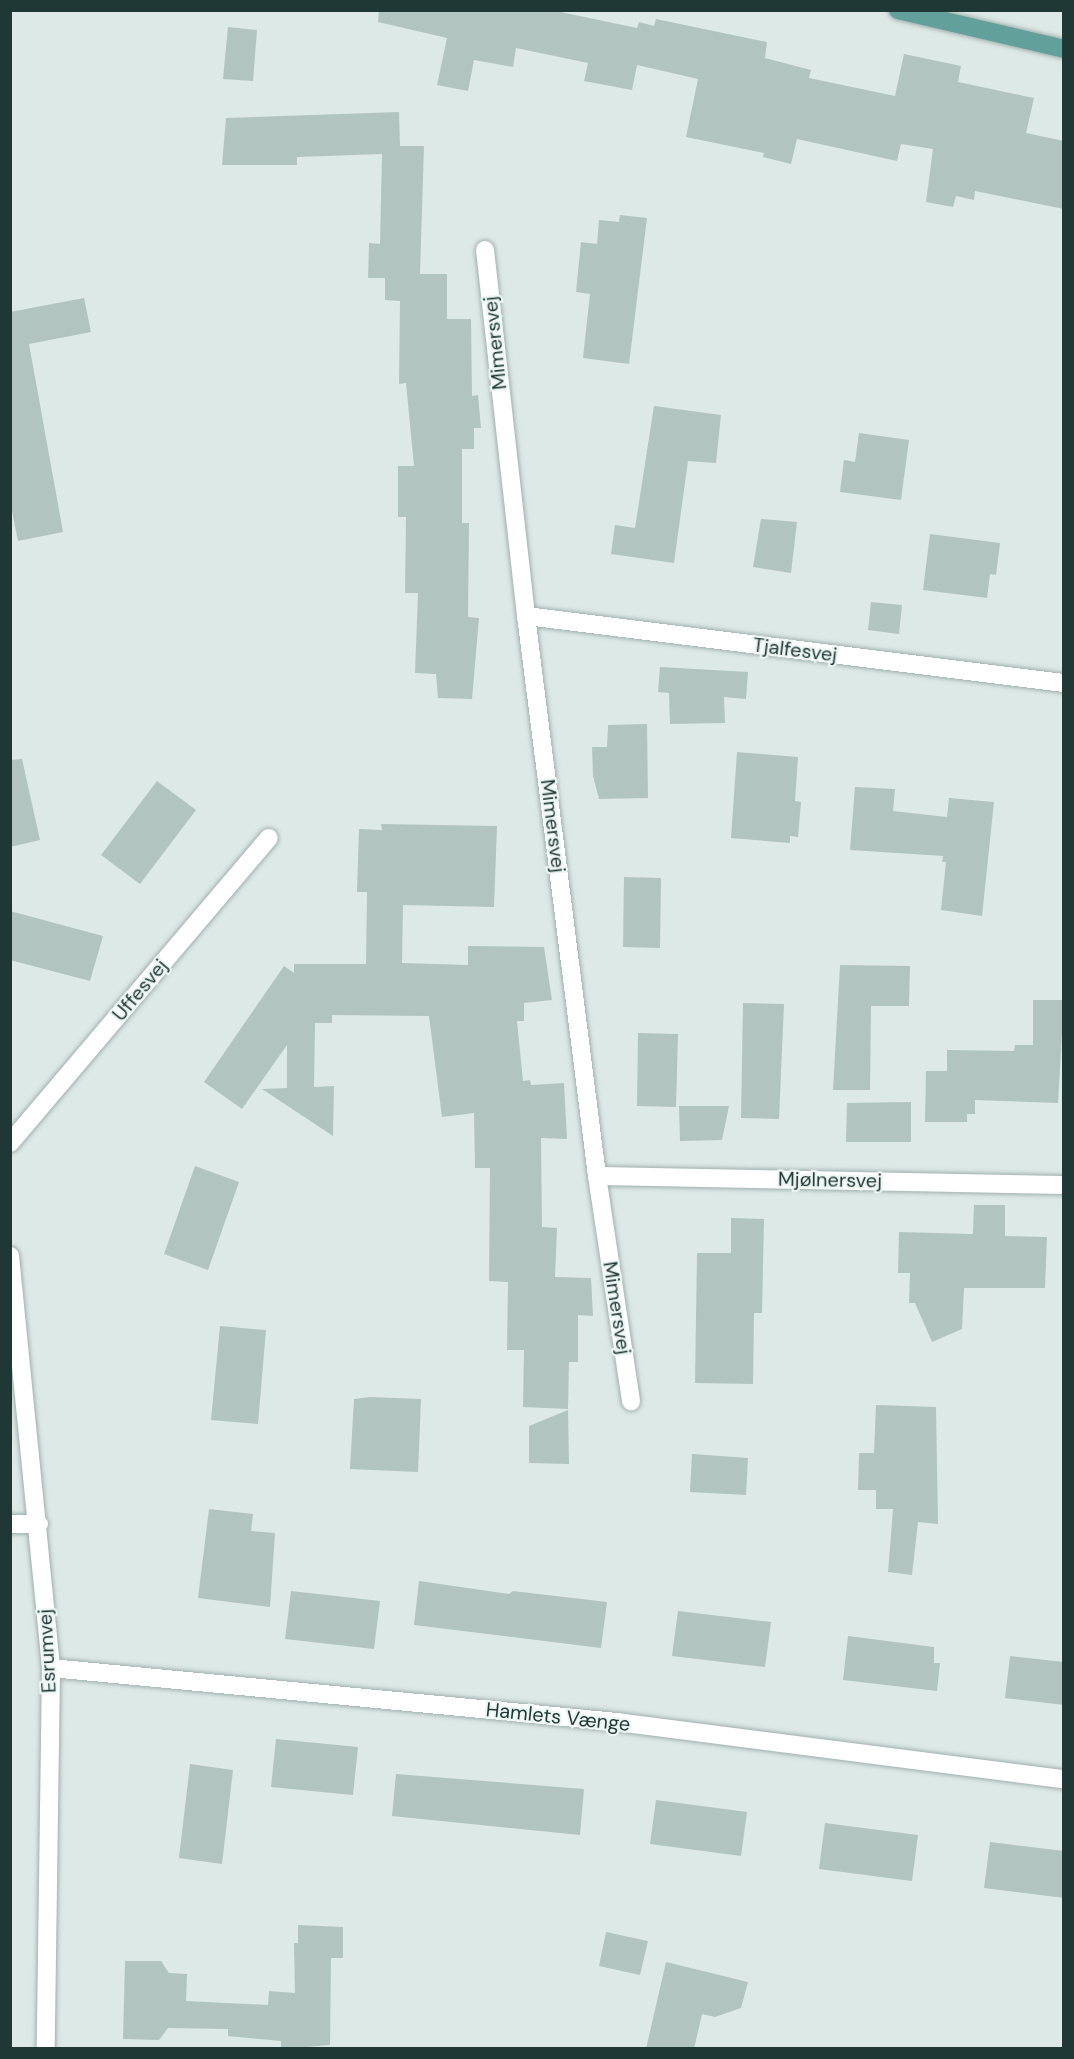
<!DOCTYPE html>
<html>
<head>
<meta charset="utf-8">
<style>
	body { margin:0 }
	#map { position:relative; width:1074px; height:2059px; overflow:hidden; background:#dde9e6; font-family:"DM Sans",sans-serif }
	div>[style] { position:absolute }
	.building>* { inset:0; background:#b2c4bf }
	.roads { filter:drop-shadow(0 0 2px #a0b0ae) drop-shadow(0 0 2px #a0b0ae) }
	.minor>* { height:18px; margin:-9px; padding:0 9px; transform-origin:9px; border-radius:9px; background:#fff }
	.major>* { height:18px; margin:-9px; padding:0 9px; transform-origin:9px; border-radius:9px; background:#61a09b }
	span { translate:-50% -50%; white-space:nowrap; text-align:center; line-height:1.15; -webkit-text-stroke:4.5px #edf6f3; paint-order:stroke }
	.street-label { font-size:20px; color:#1f3836 }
	.frame { position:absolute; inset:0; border:12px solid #1f3836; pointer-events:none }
</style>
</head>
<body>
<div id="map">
	<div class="building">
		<div style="clip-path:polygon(379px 10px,551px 10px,637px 28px,639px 22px,654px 26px,656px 19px,767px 42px,765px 58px,811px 70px,809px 78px,895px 96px,904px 54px,961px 66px,958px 82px,1034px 98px,1026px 133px,1064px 141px,1064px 209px,975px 191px,974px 200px,956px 196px,953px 207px,926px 202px,933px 149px,901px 144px,897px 161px,797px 139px,791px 164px,763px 157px,764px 153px,686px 137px,698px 79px,637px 65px,632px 90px,584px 81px,588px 63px,516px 48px,513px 67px,474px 60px,468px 91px,437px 85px,447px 38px,378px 22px)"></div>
		<div style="clip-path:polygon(228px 27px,257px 30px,253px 81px,223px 79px)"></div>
		<div style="clip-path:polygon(399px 112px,400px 146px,424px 146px,420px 274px,447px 274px,447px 319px,471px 319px,472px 396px,478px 395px,481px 428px,474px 428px,474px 449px,462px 449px,462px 523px,469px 523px,468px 617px,479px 618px,472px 699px,438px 698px,436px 674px,415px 673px,418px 593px,405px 593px,406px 517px,398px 517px,398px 466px,414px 466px,406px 383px,399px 384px,400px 301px,385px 300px,385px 278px,368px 278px,369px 243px,380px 244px,382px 154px,297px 157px,297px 165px,222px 165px,226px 118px)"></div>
		<div style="clip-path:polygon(620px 215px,647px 218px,629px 364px,583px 358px,590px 294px,576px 292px,581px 242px,597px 244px,599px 220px,619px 222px)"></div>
		<div style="clip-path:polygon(84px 298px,91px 332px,29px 344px,63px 532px,18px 541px,10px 501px,10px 312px)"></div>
		<div style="clip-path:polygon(654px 406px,721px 415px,716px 463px,688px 461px,674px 563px,611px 554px,615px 525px,635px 528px)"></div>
		<div style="clip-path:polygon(859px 433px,909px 440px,901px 500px,840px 492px,844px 460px,855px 462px)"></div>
		<div style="clip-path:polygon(761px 519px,797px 522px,791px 573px,753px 567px)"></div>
		<div style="clip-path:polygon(930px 534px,1000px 543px,996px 575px,990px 574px,987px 598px,923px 590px)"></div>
		<div style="clip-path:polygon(871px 602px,902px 605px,899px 634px,868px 630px)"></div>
		<div style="clip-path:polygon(660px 667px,748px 672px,746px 699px,724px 697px,725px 723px,670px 724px,669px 693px,658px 692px)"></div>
		<div style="clip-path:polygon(647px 724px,648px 798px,599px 799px,593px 776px,592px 747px,607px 747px,608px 725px)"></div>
		<div style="clip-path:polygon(737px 752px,798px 757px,795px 801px,801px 802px,798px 837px,790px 836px,790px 843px,731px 838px)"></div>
		<div style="clip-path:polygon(22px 759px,40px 840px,10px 847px,10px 760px)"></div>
		<div style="clip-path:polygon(157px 781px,196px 810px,140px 884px,101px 855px)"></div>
		<div style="clip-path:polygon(855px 787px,895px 789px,893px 811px,947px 817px,949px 798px,994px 802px,982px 916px,941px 910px,946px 862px,942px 862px,943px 856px,850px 850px)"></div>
		<div style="clip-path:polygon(381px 824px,497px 826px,494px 907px,403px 905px,402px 963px,468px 965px,468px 946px,544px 947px,552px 1000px,524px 1003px,524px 1021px,517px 1021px,523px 1081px,530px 1080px,531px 1085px,564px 1083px,567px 1139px,541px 1138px,542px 1227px,557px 1228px,555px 1277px,591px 1278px,593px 1316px,578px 1315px,578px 1362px,569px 1362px,568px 1409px,523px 1407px,524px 1350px,507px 1350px,508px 1282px,489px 1281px,490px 1168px,475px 1168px,474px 1113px,442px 1117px,429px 1016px,332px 1015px,332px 1023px,315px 1023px,314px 1087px,334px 1086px,333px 1136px,262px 1089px,287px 1088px,287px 1045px,242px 1109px,204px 1082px,284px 966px,294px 973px,294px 964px,366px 964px,367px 892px,357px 892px,359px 829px,382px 830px)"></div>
		<div style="clip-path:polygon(624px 877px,661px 878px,660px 948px,623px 947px)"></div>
		<div style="clip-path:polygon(10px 911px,103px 936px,90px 981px,10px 960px)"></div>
		<div style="clip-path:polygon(840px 965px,910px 966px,909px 1006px,871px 1006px,870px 1090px,833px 1090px)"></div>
		<div style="clip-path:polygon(1033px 1000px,1064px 1000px,1058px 1103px,975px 1100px,975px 1114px,967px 1114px,967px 1122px,925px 1122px,926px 1071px,947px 1071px,947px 1050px,1014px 1051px,1015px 1045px,1033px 1045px)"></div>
		<div style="clip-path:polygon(743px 1003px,784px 1004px,779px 1119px,741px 1118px)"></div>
		<div style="clip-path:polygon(638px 1033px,678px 1034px,676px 1107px,637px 1106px)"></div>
		<div style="clip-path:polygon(911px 1102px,911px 1142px,846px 1142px,847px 1103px)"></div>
		<div style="clip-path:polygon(679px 1106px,729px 1106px,722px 1140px,680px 1141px)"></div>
		<div style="clip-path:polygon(195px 1166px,239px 1182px,208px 1270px,164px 1254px)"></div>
		<div style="clip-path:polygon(974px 1205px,1005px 1205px,1005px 1236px,1047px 1237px,1045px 1288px,964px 1288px,962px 1329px,932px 1342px,915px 1303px,909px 1303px,910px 1273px,898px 1273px,899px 1232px,973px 1234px)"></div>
		<div style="clip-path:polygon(731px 1218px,764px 1219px,762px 1313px,754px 1313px,753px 1384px,695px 1383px,697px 1253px,731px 1253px)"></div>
		<div style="clip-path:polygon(220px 1326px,266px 1330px,258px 1424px,211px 1420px)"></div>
		<div style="clip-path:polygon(370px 1397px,421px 1399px,418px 1472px,350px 1469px,354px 1399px)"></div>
		<div style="clip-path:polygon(876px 1405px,936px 1407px,938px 1524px,918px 1522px,912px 1575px,888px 1572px,893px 1509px,876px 1509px,876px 1490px,858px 1490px,859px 1453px,874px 1453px)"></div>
		<div style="clip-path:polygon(568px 1410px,569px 1464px,529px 1463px,529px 1426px)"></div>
		<div style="clip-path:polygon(692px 1454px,748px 1458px,746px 1495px,690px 1492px)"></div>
		<div style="clip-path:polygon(209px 1509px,253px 1514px,251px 1531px,275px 1533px,270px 1607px,198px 1598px)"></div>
		<div style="clip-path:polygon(419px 1581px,509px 1594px,513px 1591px,607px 1602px,601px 1648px,414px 1625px)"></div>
		<div style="clip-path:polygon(291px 1591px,380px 1601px,374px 1649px,285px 1639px)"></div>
		<div style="clip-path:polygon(678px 1611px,771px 1622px,765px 1667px,672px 1656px)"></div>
		<div style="clip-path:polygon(848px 1636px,934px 1647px,934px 1663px,940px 1663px,937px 1691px,843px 1680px)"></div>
		<div style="clip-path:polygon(1010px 1656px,1064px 1662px,1064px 1705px,1005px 1698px)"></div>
		<div style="clip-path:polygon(276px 1739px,358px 1747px,353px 1795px,271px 1787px)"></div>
		<div style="clip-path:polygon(190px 1764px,233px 1770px,222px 1864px,179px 1858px)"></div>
		<div style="clip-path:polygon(396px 1774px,584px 1789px,580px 1835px,392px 1816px)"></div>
		<div style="clip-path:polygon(656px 1800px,747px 1812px,741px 1856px,650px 1844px)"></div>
		<div style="clip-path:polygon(825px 1823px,918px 1835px,912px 1881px,819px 1869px)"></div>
		<div style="clip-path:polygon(990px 1842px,1064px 1851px,1064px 1898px,984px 1888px)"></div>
		<div style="clip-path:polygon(298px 1925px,343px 1927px,343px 1958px,331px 1958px,330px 2045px,281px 2049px,281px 2041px,228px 2036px,228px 2029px,168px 2028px,159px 2040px,123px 2039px,125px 1961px,161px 1961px,169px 1973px,187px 1974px,186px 2001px,268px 2005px,269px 1991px,295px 1993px,294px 1943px,298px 1943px)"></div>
		<div style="clip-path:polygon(606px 1932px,648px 1941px,640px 1975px,599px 1966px)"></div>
		<div style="clip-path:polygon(666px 1962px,748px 1982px,741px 2008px,715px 2017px,702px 2014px,694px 2049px,646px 2049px)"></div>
	</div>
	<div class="roads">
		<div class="minor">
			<div style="left:485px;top:250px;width:368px;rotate:83.6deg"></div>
			<div style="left:526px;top:616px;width:564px;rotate:82.77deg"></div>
			<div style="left:597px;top:1176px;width:228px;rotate:81.4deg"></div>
			<div style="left:526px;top:616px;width:542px;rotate:7.1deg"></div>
			<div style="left:10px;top:1143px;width:400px;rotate:-49.7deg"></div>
			<div style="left:597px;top:1176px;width:467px;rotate:1.1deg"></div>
			<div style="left:10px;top:1256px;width:414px;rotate:84.3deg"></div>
			<div style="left:51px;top:1668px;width:380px;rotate:90.8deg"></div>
			<div style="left:10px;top:1524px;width:29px"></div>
			<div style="left:51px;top:1668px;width:569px;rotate:5.45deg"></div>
			<div style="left:617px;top:1722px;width:451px;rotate:7.3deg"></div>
		</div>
		<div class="major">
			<div style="left:898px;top:10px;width:171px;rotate:13.2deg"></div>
		</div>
	</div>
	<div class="street-label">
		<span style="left:495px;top:343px;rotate:-96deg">Mimersvej</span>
		<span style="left:795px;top:650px;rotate:7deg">Tjalfesvej</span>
		<span style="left:553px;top:826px;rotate:83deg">Mimersvej</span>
		<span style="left:140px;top:990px;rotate:-50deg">Uffesvej</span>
		<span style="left:830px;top:1180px;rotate:1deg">Mjølnersvej</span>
		<span style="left:617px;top:1308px;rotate:81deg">Mimersvej</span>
		<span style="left:47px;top:1651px;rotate:-93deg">Esrumvej</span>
		<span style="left:558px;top:1717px;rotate:6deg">Hamlets Vænge</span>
	</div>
	<div class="frame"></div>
</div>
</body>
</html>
